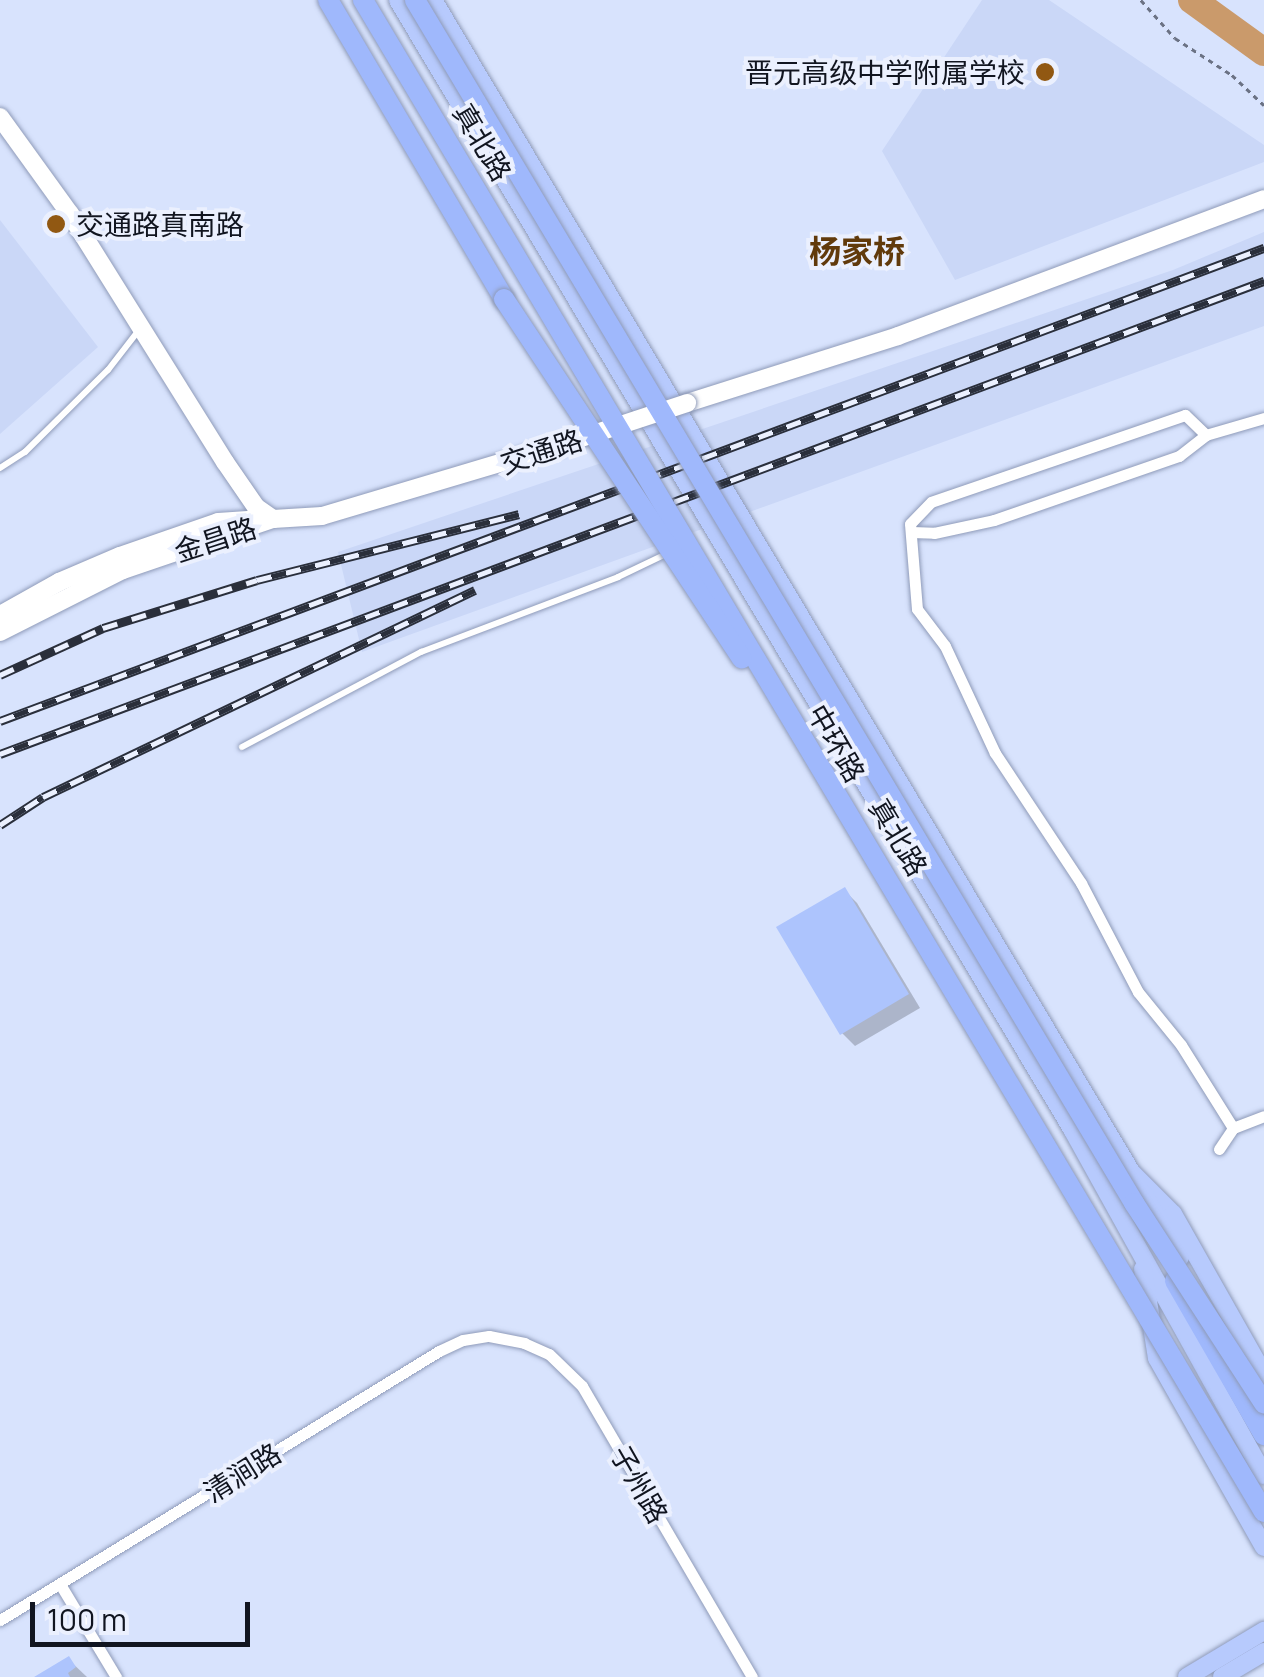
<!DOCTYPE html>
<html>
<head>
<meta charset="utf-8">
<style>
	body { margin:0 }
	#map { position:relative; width:1264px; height:1677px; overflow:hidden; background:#d8e3fd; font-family:Manrope,"Noto Sans SC",sans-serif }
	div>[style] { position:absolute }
	.built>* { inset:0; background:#cad7f7 }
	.shadow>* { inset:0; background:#0003 }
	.river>* { height:28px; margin:-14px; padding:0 14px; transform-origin:14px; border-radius:14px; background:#ca9a6b }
	.building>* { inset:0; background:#adc4fd }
	.path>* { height:2.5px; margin-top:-1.25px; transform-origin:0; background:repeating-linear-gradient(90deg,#6b7284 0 5px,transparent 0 10px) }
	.roads { filter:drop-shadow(0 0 2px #8f9bb9) drop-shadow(0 0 2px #8f9bb9) }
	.service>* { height:6px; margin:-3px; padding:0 3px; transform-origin:3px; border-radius:3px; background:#fff }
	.minor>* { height:11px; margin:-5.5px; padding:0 5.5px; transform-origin:5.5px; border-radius:5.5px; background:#fff }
	.secondary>* { height:18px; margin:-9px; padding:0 9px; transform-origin:9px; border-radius:9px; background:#fff }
	.primary>* { height:18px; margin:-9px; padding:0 9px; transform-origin:9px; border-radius:9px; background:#b7cafd }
	.trunk>* { height:20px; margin:-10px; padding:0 10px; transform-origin:10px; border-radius:10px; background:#9fb8fc }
	.rail>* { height:9px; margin-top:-4.5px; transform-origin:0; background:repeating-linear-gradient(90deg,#ebf0fe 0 15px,#2a2f3b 0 30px); box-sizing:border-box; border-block:2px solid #2a2f3b }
	.bridges { filter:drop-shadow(0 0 2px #8f9bb9) drop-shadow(0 0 2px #8f9bb9) }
	.secondary-bridge>* { height:18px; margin:-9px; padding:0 9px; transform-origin:9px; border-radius:9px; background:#fff }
	.trunk-bridge>* { height:20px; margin:-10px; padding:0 10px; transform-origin:10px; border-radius:10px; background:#9fb8fc }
	.dots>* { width:28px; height:28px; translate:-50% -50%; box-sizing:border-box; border:5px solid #ebf0fe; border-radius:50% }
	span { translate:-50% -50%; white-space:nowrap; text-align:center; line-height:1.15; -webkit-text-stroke:8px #ebf0fe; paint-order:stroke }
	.poi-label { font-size:28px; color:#111520 }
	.right { translate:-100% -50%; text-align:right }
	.left { translate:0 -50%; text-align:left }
	.street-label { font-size:28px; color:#111520 }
	.quarter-label { font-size:32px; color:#613a0b; font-weight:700 }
	.scale { position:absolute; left:30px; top:1602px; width:220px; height:45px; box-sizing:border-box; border:5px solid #111520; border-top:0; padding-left:12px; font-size:30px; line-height:35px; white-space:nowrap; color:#111520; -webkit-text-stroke:8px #ebf0fe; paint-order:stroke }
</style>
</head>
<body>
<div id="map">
	<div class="built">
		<div style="clip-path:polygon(982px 0,1049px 0,1264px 145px,1264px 162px,955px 280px,882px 151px)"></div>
		<div style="clip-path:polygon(0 220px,98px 347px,0 434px)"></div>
		<div style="clip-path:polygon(1264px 232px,1264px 326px,362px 652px,338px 552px,1173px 270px)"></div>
	</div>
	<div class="shadow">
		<div style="clip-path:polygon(844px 890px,857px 903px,920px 1008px,855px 1046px,842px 1033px)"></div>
		<div style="clip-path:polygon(68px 1659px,87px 1677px,39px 1677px)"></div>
	</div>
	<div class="river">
		<div style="left:1192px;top:0;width:89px;rotate:35.8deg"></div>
	</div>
	<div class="building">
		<div style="clip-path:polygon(845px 887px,909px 994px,840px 1035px,776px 927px)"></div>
		<div style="clip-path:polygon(69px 1656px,76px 1667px,68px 1673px,70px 1677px,34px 1677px)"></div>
	</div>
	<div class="path">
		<div style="left:1141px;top:0;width:51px;rotate:48.2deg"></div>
		<div style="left:1175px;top:38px;width:68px;rotate:33deg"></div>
		<div style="left:1232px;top:75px;width:44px;rotate:43.2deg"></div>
	</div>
	<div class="roads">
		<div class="service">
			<div style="left:0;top:468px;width:30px;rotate:-33deg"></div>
			<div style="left:25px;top:452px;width:117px;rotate:-44.7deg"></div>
			<div style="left:108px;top:370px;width:51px;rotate:-52.2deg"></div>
			<div style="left:242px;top:747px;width:203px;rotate:-28deg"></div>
			<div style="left:421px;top:652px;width:211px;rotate:-20.8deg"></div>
			<div style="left:618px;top:577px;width:53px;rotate:-25.6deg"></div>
		</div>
		<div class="minor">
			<div style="left:1264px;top:418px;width:60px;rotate:163.7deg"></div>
			<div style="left:1206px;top:435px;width:29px;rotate:-136deg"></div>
			<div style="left:1185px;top:415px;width:268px;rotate:161.1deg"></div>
			<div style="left:931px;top:502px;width:30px;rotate:134deg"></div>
			<div style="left:910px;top:524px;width:85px;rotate:85.3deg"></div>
			<div style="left:917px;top:609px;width:46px;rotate:52.9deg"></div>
			<div style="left:945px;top:646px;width:118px;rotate:65deg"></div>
			<div style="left:995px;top:753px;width:156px;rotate:56.5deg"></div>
			<div style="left:1081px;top:883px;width:123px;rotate:62.4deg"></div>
			<div style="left:1138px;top:992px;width:68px;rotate:50.9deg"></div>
			<div style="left:1181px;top:1045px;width:98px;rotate:57.9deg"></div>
			<div style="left:1233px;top:1128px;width:33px;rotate:-21deg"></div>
			<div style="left:911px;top:532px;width:23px;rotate:2deg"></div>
			<div style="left:934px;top:533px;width:61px;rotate:-12.2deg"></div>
			<div style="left:994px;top:520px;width:196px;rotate:-19.1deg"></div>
			<div style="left:1179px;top:456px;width:34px;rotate:-38deg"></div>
			<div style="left:1219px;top:1149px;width:25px;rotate:-56deg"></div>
			<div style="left:60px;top:1584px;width:109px;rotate:58.9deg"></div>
			<div style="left:0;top:1620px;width:515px;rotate:-31.5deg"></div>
			<div style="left:439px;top:1351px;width:26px;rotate:-25deg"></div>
			<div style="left:463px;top:1340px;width:26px;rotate:-9deg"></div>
			<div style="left:489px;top:1336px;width:36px;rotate:11deg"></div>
			<div style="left:524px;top:1343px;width:27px;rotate:24deg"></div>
			<div style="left:549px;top:1354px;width:46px;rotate:44.1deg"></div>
			<div style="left:582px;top:1386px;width:337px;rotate:59.7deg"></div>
		</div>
		<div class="secondary">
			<div style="left:0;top:117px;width:120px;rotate:54.2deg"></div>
			<div style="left:70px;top:214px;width:292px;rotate:58deg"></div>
			<div style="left:225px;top:462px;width:55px;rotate:55.4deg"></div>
			<div style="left:256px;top:507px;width:21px;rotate:35deg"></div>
			<div style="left:273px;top:519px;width:49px;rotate:-3.5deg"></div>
			<div style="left:322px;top:516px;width:248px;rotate:-16.6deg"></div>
			<div style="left:687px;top:403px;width:221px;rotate:-17.6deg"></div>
			<div style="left:898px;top:336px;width:391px;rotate:-20.5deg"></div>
			<div style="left:0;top:615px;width:68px;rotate:-29.2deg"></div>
			<div style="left:59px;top:582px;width:66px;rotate:-23.1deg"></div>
			<div style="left:120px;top:556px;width:104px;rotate:-19.1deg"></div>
			<div style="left:218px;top:522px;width:30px;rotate:-4deg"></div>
			<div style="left:0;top:632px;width:138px;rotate:-26.8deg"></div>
			<div style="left:123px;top:570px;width:158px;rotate:-18.8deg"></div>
		</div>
		<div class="primary">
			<div style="left:398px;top:0;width:1315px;rotate:59.16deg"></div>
			<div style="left:1072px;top:1129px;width:396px;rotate:61deg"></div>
			<div style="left:433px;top:0;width:1364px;rotate:59.22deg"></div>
			<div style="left:1131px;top:1172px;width:59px;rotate:45deg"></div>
			<div style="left:1173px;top:1214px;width:185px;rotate:60.5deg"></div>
			<div style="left:1144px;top:1194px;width:73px;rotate:60.6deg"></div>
			<div style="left:1143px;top:1269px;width:90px;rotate:81.1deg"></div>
			<div style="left:1157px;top:1358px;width:217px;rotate:60.5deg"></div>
			<div style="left:1187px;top:1677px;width:90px;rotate:-30.9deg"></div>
			<div style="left:1222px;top:1677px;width:49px;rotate:-30.8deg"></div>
		</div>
		<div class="trunk">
			<div style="left:328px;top:0;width:347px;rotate:59.5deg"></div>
			<div style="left:1175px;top:1281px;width:178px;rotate:60deg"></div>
		</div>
	</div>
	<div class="rail">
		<div style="left:0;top:675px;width:113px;rotate:-24.5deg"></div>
		<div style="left:103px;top:628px;width:161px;rotate:-17.3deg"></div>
		<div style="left:257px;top:580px;width:270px;rotate:-14.1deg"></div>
		<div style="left:0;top:721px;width:1350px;rotate:-20.52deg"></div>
		<div style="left:0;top:754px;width:1350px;rotate:-20.52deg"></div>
		<div style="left:0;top:825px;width:51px;rotate:-33.1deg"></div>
		<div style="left:43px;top:797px;width:479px;rotate:-25.6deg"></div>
	</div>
	<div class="bridges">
		<div class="secondary-bridge">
			<div style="left:560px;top:445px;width:134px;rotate:-18.3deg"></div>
		</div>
		<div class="trunk-bridge">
			<div style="left:363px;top:0;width:1760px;rotate:59.21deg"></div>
			<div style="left:415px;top:0;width:1401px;rotate:59.13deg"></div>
			<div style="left:1134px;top:1203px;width:239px;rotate:57deg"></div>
			<div style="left:504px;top:299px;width:431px;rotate:56.5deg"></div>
		</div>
	</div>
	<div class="dots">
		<div style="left:1045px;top:72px;background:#915812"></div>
		<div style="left:56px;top:224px;background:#915812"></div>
	</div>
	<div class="poi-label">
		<span class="right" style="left:1025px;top:72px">晋元高级中学附属学校</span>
		<span class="left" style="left:76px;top:224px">交通路真南路</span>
	</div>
	<div class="street-label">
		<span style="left:483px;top:142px;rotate:59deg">真北路</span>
		<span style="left:541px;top:451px;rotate:-18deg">交通路</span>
		<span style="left:215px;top:539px;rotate:-18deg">金昌路</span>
		<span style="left:837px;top:743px;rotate:60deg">中环路</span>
		<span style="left:899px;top:837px;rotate:59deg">真北路</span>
		<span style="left:242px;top:1472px;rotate:-32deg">清涧路</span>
		<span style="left:640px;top:1484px;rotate:60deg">子州路</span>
	</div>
	<div class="quarter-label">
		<span style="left:857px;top:251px">杨家桥</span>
	</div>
	<div class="scale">100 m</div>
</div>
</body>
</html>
